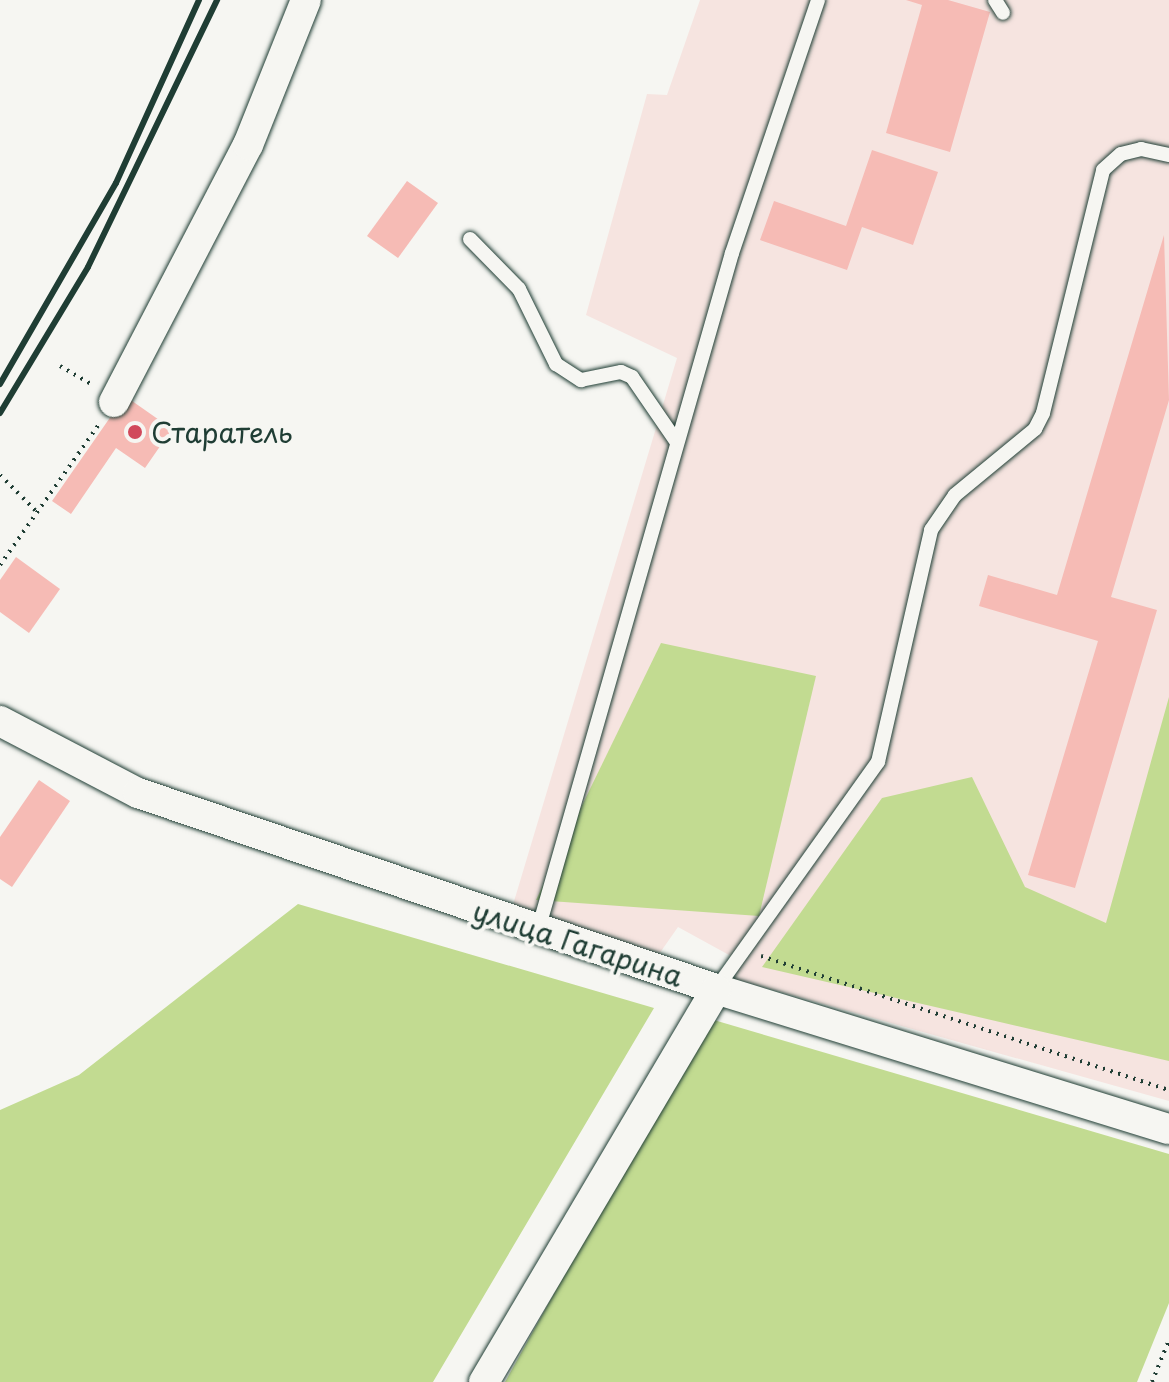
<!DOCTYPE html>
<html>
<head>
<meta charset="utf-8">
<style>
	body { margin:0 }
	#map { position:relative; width:1169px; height:1382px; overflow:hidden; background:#f6f6f2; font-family:"Playpen Sans",sans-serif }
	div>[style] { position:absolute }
	.built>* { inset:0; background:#f6e4e0 }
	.green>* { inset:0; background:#c2db91 }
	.building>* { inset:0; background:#f6bbb5 }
	.path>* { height:4px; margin-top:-2px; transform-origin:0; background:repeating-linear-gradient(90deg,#1f3d34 0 2px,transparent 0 8px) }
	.roads { filter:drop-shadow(0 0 2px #1f3d34) drop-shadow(0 0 2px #1f3d34) }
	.service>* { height:14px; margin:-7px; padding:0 7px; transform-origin:7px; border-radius:7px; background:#f6f6f2 }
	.minor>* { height:30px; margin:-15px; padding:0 15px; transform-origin:15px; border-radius:15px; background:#f6f6f2 }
	.rail>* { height:6px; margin:-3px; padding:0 3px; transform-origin:3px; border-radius:3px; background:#1f3d34 }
	.dots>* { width:22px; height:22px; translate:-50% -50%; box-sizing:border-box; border:4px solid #f6f6f2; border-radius:50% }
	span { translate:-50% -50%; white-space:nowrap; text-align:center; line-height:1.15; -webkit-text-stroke:8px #f6f6f2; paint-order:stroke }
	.poi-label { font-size:28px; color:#1f3d34 }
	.left { translate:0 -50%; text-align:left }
	.street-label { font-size:28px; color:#1f3d34 }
</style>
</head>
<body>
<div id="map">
	<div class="built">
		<div style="clip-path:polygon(700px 0,1169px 0,1169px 1101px,734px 979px,740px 961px,678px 927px,657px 957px,512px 908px,677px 358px,586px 315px,647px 94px,667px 95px)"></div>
	</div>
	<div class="green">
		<div style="clip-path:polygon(661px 643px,816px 676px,759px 916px,536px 900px)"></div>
		<div style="clip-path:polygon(1169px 697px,1169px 1061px,762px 967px,882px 798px,972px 777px,1025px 887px,1106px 923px)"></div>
		<div style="clip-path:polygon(298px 904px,654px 1008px,433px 1382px,0 1382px,0 1110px,79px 1075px)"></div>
		<div style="clip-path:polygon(707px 1018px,1169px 1154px,1169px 1303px,1137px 1382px,505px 1382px)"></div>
	</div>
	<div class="building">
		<div style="clip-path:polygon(906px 0,948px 0,990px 12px,950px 152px,886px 133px,922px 5px)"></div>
		<div style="clip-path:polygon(872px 150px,938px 172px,913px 245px,862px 227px,847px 270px,760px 240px,774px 201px,846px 226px)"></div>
		<div style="clip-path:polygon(407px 181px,438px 203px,398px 258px,367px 236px)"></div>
		<div style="clip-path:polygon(1164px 235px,1169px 400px,1111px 597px,1157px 610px,1075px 888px,1028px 875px,1098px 641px,979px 606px,988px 575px,1057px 595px)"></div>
		<div style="clip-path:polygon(125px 396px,172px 429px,145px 468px,116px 448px,71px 514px,52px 501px)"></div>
		<div style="clip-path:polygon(16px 557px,60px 589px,29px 633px,0 612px,0 580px)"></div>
		<div style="clip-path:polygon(39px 780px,70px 801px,12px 887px,0 879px,0 837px)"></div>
	</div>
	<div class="path">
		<div style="left:60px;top:366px;width:39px;rotate:30deg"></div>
		<div style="left:0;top:475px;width:52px;rotate:45deg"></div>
		<div style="left:0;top:565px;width:172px;rotate:-54.9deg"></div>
		<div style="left:761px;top:956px;width:429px;rotate:18.2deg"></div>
		<div style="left:1152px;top:1382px;width:45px;rotate:-68deg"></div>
	</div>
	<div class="roads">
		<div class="service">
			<div style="left:995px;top:0;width:15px;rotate:58deg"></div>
			<div style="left:470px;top:239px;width:70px;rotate:45.6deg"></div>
			<div style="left:519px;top:289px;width:84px;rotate:63.7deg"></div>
			<div style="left:556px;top:364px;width:30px;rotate:33deg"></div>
			<div style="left:581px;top:380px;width:41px;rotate:-11.3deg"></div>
			<div style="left:621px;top:372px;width:12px;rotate:24deg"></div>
			<div style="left:632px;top:377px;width:78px;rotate:55.5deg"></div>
			<div style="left:538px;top:930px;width:704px;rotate:-74.01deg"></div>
			<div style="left:732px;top:253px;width:267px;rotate:-71.2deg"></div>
			<div style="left:716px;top:989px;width:279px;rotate:-54.5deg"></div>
			<div style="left:878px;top:762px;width:238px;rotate:-77.1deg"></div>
			<div style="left:931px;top:530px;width:42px;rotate:-55.6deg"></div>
			<div style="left:955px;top:495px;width:104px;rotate:-39.5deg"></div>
			<div style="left:1035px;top:429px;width:18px;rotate:-63deg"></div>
			<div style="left:1043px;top:413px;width:250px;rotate:-76.1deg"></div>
			<div style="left:1103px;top:170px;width:24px;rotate:-42deg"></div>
			<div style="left:1121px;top:154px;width:21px;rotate:-14deg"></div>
			<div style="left:1141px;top:149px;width:29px;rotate:12deg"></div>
		</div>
		<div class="minor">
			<div style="left:114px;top:402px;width:290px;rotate:-62.5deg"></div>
			<div style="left:248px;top:145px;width:156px;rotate:-68.2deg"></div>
			<div style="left:0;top:721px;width:156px;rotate:27.6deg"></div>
			<div style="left:138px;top:793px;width:610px;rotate:18.73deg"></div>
			<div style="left:716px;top:989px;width:474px;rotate:17.2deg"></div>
			<div style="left:484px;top:1382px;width:456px;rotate:-59.4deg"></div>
		</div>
	</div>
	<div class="rail">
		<div style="left:0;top:384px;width:232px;rotate:-60deg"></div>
		<div style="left:116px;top:183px;width:201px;rotate:-65.6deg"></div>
		<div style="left:0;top:413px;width:170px;rotate:-58.9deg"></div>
		<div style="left:88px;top:267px;width:297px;rotate:-64.2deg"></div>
	</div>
	<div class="dots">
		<div style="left:135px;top:432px;background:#d1495b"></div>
	</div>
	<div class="poi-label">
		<span class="left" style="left:151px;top:432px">Старатель</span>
	</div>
	<div class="street-label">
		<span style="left:578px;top:943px;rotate:18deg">улица Гагарина</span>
	</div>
</div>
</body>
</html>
